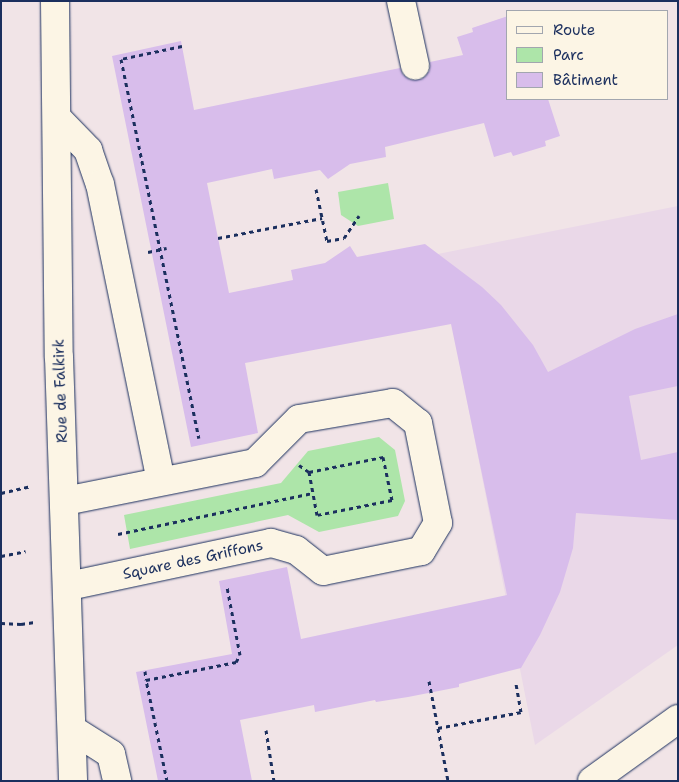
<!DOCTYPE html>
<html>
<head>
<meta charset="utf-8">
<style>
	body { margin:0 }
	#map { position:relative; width:679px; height:782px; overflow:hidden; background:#f1e4e7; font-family:"Shantell Sans",sans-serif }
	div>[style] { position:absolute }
	.built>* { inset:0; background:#ead8e8 }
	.green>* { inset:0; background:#ade5a9 }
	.building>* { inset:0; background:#d8bdeb }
	.path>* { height:3px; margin-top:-1.5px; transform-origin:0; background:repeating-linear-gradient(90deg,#1b2f5e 0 4px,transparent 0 8px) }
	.roads { filter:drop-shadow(0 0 1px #1b2f5e) drop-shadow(0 0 1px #1b2f5e) }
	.minor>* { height:28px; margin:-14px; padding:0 14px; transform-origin:14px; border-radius:14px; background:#fcf5e5 }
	span { translate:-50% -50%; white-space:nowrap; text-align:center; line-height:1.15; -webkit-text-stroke:4px #fcf5e5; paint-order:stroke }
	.street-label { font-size:15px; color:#1b2f5e }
	.frame { position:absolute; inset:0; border:2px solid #1b2f5e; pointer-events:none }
	.legend { position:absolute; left:506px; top:10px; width:162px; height:90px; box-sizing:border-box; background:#fcf5e5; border:1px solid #a2a6af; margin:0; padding:6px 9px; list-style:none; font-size:15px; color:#1b2f5e }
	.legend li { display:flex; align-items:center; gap:10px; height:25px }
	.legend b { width:25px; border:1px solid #a2a6af }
</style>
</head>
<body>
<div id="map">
	<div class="built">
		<div style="clip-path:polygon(678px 206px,678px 645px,535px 745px,438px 254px)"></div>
	</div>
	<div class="green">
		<div style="clip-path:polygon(388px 183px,394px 219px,358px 226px,341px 215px,338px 192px)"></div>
		<div style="clip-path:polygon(379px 437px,395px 450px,405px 501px,398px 516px,319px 532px,288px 515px,130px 549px,124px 515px,281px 483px,308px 451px)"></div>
	</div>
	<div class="building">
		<div style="clip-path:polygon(508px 16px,508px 99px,548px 99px,560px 136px,545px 141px,546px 146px,513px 156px,511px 152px,494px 157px,484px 123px,385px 147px,386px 157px,350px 164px,328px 179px,320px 170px,274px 179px,272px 169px,207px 183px,229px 293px,293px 280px,291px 270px,325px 263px,350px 246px,357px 257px,425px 244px,482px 287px,501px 305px,533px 345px,548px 372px,635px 329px,678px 314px,678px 386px,629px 396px,641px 460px,678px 452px,678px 520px,576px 513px,573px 548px,560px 592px,540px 635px,521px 668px,459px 684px,459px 687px,408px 697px,376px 702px,375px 700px,315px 712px,314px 705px,240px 720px,252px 781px,158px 781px,136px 672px,232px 654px,219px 581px,287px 567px,301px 639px,507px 595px,451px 324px,245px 363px,258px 433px,191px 447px,112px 56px,181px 41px,194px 110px,400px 68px,403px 75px,410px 80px,419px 80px,425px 77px,430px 70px,430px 62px,463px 55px,457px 37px,473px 32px,472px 28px)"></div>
	</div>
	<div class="path">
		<div style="left:182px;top:46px;width:62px;rotate:168deg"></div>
		<div style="left:121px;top:59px;width:387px;rotate:78.4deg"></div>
		<div style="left:316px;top:189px;width:53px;rotate:78.1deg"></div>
		<div style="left:327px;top:241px;width:17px;rotate:-10deg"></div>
		<div style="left:344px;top:238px;width:27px;rotate:-56deg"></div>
		<div style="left:218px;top:238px;width:106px;rotate:-10.9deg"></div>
		<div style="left:148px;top:252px;width:19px;rotate:-12deg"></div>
		<div style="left:383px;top:457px;width:44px;rotate:78.2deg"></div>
		<div style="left:392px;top:500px;width:76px;rotate:168.7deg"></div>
		<div style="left:317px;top:515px;width:44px;rotate:-100.5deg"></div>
		<div style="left:309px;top:472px;width:76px;rotate:-11.5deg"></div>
		<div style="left:299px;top:465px;width:12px;rotate:35deg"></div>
		<div style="left:1px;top:493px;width:31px;rotate:-13deg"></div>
		<div style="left:118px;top:534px;width:199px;rotate:-11.9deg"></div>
		<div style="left:1px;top:556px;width:25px;rotate:-11deg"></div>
		<div style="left:1px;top:623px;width:20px;rotate:3deg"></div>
		<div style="left:21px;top:624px;width:14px;rotate:-8deg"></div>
		<div style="left:145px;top:671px;width:9px;rotate:84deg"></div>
		<div style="left:429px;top:681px;width:102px;rotate:79.2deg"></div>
		<div style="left:438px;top:728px;width:85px;rotate:-10.9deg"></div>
		<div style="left:521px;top:712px;width:29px;rotate:-100deg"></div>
		<div style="left:266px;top:730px;width:52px;rotate:81.1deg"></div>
		<div style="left:167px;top:781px;width:103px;rotate:-101.7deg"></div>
		<div style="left:146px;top:680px;width:92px;rotate:-11.3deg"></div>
		<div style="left:236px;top:662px;width:8px;rotate:-60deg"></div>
		<div style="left:240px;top:655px;width:69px;rotate:-100.8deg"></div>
	</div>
	<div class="roads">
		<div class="minor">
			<div style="left:55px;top:1px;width:356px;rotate:89.4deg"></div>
			<div style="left:59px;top:357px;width:424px;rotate:88.1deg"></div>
			<div style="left:401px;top:1px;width:66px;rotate:77.7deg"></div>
			<div style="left:57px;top:118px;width:45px;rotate:45.9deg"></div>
			<div style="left:88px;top:150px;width:36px;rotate:71deg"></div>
			<div style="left:100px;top:184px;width:303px;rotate:78.4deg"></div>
			<div style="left:65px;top:501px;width:194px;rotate:-11.3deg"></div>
			<div style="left:255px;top:463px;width:62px;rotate:-45deg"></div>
			<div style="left:299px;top:419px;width:95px;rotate:-9.7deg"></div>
			<div style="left:393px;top:403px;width:32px;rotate:39deg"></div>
			<div style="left:418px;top:423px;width:102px;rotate:78.7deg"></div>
			<div style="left:438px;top:523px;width:33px;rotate:121deg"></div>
			<div style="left:421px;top:551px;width:100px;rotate:168.5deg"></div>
			<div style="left:323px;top:571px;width:34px;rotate:-142deg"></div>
			<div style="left:296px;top:550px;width:26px;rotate:-164deg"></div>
			<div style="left:271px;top:543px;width:208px;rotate:168deg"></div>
			<div style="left:73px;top:730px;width:45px;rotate:32.3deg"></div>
			<div style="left:111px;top:754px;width:28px;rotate:77deg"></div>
			<div style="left:592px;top:781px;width:106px;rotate:-35.8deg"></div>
		</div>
	</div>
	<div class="street-label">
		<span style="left:61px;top:391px;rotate:-92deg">Rue de Falkirk</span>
		<span style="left:193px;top:560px;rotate:-12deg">Square des Griffons</span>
	</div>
	<div class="frame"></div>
	<ul class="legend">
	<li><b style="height:6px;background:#fcf5e5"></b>Route</li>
	<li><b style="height:14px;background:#ade5a9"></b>Parc</li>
	<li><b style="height:14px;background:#d8bdeb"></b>Bâtiment</li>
	</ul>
</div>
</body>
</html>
